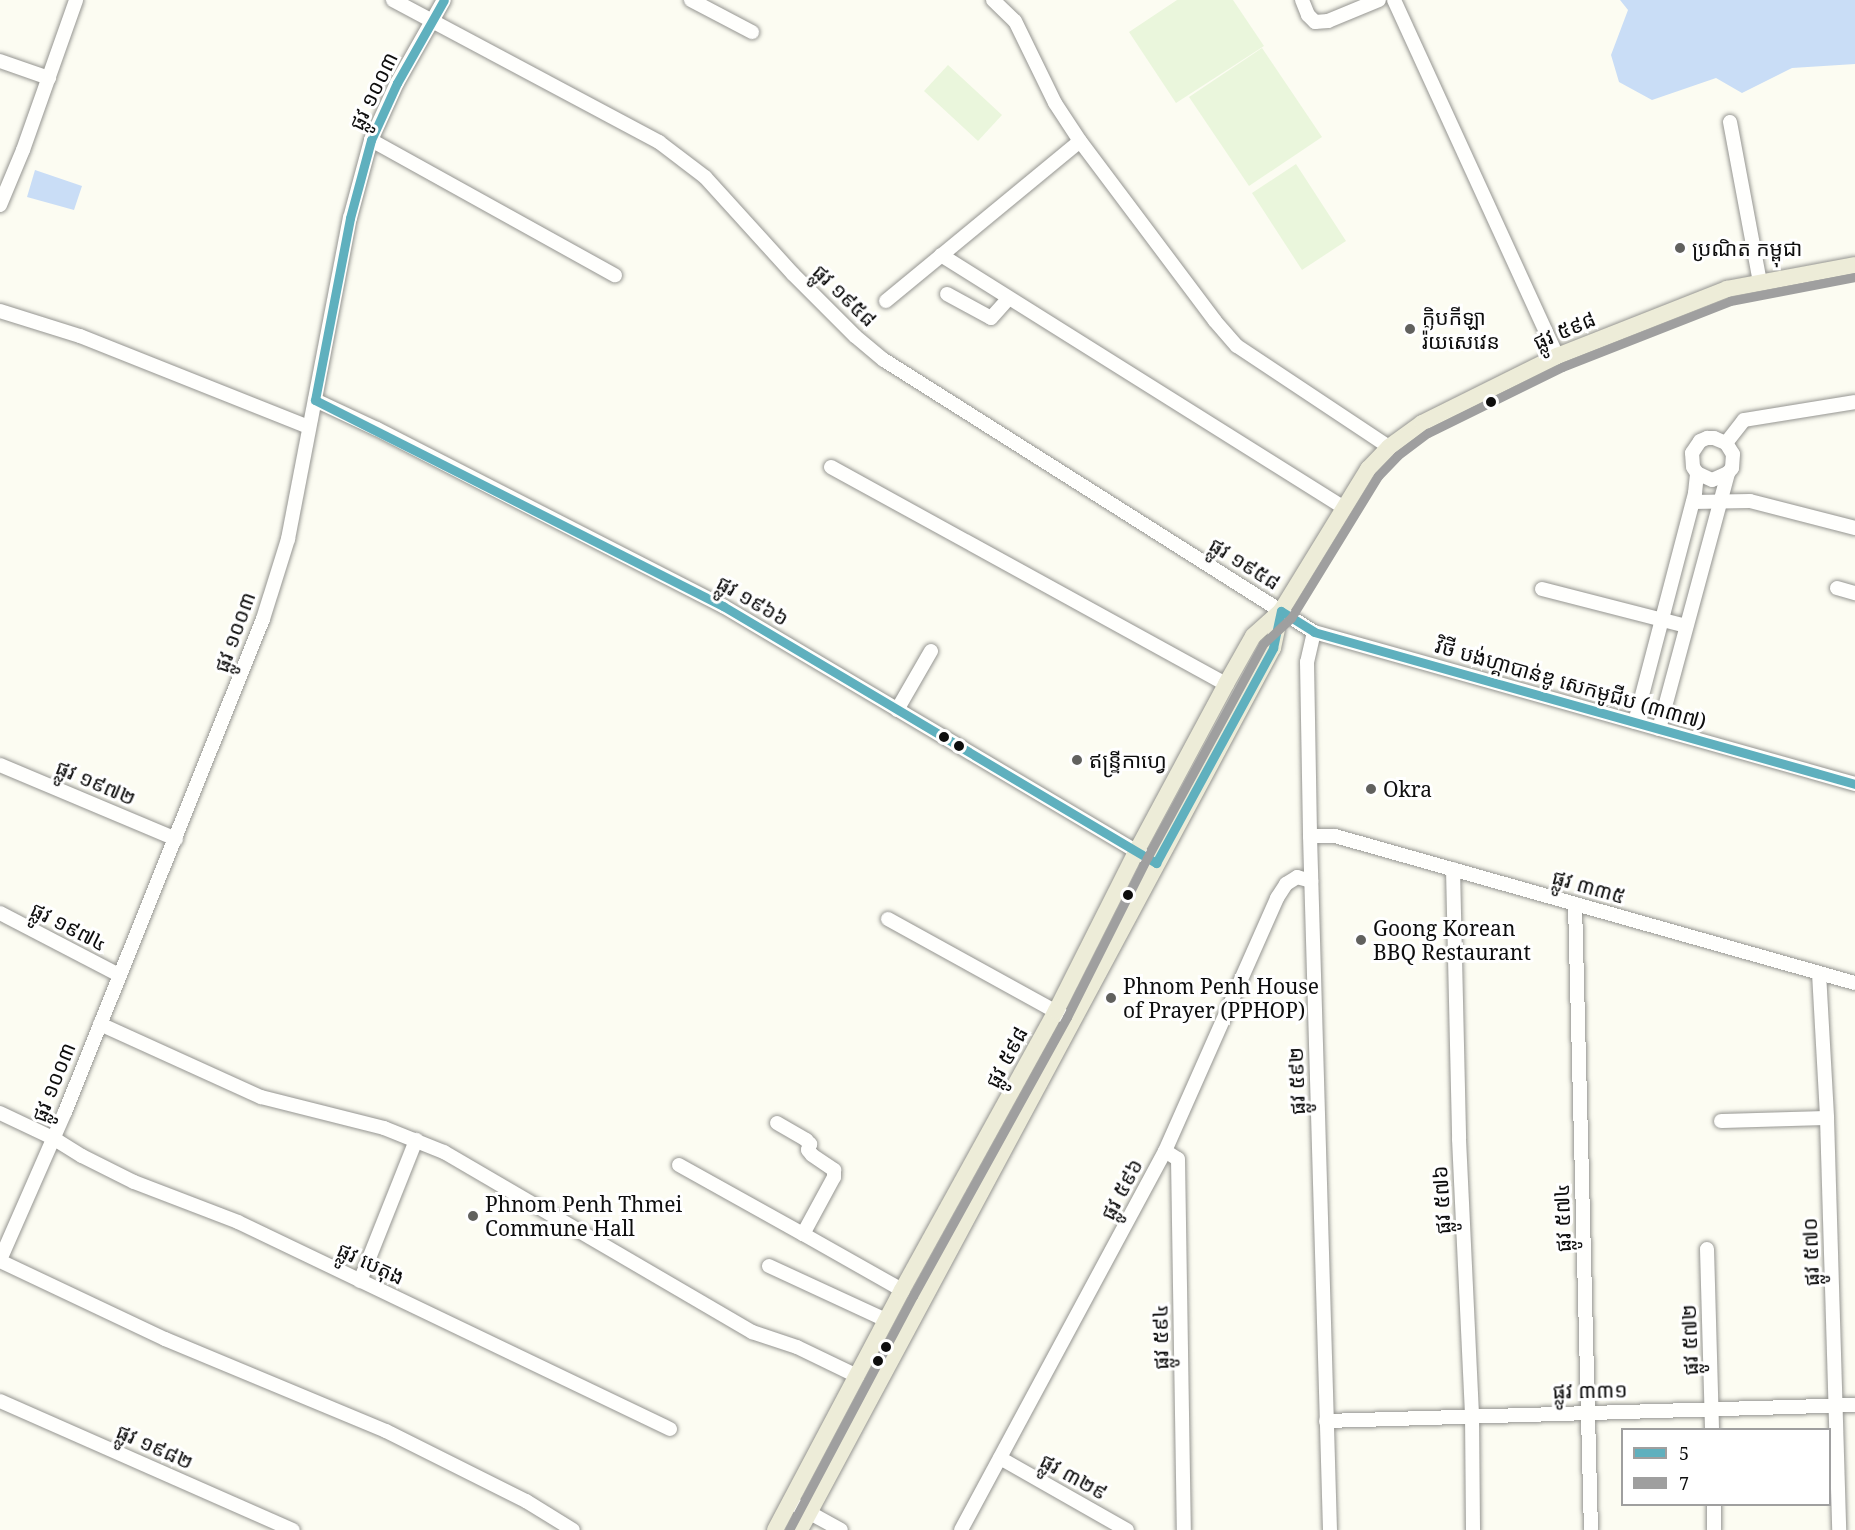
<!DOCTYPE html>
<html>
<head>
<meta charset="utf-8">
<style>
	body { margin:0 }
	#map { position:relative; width:1855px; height:1530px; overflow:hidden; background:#fcfcf2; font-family:"Noto Serif","Noto Sans Khmer",serif }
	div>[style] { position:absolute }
	.pitch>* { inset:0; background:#eaf6dc }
	.water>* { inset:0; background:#c9ddf6 }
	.roads { filter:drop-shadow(0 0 2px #959591) drop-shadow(0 0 2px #959591) }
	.minor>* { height:14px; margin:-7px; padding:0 7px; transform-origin:7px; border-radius:7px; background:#fffffd }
	.major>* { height:16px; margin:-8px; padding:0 8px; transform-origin:8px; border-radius:8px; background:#edecd8 }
	.bus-1>* { height:9px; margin:-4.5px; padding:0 4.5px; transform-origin:4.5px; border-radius:4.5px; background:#5fb0be }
	.bus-2>* { height:9px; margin:-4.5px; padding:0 4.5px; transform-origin:4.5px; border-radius:4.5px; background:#9f9f9f }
	.dots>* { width:16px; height:16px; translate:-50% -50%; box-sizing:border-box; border:3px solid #fff; border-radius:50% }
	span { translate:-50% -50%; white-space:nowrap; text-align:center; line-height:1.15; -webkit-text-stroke:6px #fff; paint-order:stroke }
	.street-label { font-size:21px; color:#0e0e0e }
	.poi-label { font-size:21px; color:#0e0e0e }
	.left { translate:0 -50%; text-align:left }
	.legend { position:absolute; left:1621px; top:1428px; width:210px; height:78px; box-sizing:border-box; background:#fff; border:2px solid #9f9f9f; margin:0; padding:8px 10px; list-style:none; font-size:18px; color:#0e0e0e }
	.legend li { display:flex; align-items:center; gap:12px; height:30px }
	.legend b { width:30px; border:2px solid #9f9f9f }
</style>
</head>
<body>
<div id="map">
	<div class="pitch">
		<div style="clip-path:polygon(1177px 0,1233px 0,1264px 46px,1176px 103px,1129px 32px)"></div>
		<div style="clip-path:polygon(1262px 48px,1322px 137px,1249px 186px,1189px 97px)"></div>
		<div style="clip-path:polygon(948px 65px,1002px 115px,978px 141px,924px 91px)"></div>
		<div style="clip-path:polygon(1296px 164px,1346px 241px,1302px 270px,1252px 193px)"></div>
	</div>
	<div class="water">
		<div style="clip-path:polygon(1620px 0,1855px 0,1855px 64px,1792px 68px,1742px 93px,1716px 78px,1652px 100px,1619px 82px,1611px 55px,1628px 10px)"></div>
		<div style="clip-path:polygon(35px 170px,82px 186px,74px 210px,27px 197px)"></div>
	</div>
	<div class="roads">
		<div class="minor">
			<div style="left:393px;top:0;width:302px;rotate:28.1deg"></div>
			<div style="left:659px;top:142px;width:58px;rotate:37.3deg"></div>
			<div style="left:705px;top:177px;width:131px;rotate:47.8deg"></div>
			<div style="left:793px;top:274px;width:88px;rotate:45deg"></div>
			<div style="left:855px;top:336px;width:38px;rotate:40deg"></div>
			<div style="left:884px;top:360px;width:509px;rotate:32.32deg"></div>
			<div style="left:1314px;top:632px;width:562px;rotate:15.69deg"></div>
			<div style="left:691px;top:0;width:69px;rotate:27.7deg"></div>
			<div style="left:993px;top:0;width:30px;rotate:44deg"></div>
			<div style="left:1015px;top:21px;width:91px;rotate:64deg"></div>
			<div style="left:1055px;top:103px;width:45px;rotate:56.7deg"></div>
			<div style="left:1080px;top:141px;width:225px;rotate:53.1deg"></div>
			<div style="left:1215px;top:321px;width:33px;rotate:49deg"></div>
			<div style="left:1237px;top:346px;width:182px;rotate:33.6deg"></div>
			<div style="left:1302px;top:0;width:16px;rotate:68deg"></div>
			<div style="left:1308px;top:15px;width:10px;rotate:45deg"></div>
			<div style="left:1315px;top:22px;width:13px;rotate:-4deg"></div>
			<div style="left:1328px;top:21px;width:55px;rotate:-22.4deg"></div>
			<div style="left:1394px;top:0;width:392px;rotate:65.4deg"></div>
			<div style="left:0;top:61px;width:52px;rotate:19.1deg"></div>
			<div style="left:1730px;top:122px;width:163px;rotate:79.4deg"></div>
			<div style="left:371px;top:140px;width:279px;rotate:29deg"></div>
			<div style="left:0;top:205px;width:60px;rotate:-67.3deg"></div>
			<div style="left:23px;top:150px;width:159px;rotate:-70.5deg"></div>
			<div style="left:941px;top:255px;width:474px;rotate:32.1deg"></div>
			<div style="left:947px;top:294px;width:50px;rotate:28.6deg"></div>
			<div style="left:991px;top:318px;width:25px;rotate:-48deg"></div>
			<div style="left:886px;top:301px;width:251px;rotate:-39.5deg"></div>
			<div style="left:0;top:311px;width:84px;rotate:17.4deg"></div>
			<div style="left:80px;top:336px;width:246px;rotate:21.7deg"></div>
			<div style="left:315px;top:400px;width:68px;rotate:25.1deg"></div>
			<div style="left:377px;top:429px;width:389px;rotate:27.1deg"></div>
			<div style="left:723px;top:606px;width:504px;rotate:30.69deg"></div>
			<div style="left:1726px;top:443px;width:29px;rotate:-52deg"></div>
			<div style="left:1744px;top:420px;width:112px;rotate:-9.2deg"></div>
			<div style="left:831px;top:467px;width:451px;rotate:28.8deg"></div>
			<div style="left:1693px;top:502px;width:57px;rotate:-1deg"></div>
			<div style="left:1750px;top:501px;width:108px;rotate:14.4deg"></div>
			<div style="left:1837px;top:588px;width:19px;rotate:16deg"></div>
			<div style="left:1542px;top:589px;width:149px;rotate:14.4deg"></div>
			<div style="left:1314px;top:632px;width:31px;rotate:103deg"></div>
			<div style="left:1307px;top:662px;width:174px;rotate:89deg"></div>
			<div style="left:1310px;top:836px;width:694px;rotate:88.35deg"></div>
			<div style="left:897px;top:710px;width:68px;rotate:-60deg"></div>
			<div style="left:1635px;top:722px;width:237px;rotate:-75.3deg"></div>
			<div style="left:1695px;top:493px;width:20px;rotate:-84deg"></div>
			<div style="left:1697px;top:473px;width:7px;rotate:-124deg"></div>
			<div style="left:1693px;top:467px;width:14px;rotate:-94deg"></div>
			<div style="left:1692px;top:453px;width:14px;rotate:-56deg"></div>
			<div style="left:1700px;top:441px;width:8px;rotate:-23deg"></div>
			<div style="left:1707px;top:438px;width:7px"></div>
			<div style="left:1714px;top:438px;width:13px;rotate:23deg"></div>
			<div style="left:1726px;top:443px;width:13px;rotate:58deg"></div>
			<div style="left:1733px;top:454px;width:14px;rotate:94deg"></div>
			<div style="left:1732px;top:468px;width:6px;rotate:129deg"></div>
			<div style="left:1728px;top:473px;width:17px;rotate:156deg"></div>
			<div style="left:1712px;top:480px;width:17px;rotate:-155deg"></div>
			<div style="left:1659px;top:729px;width:265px;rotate:-74.9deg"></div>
			<div style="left:0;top:765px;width:191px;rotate:22.8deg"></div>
			<div style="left:1310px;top:836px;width:25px"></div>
			<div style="left:1335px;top:836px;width:540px;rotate:15.79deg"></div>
			<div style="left:1453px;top:869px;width:270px;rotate:88.7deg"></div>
			<div style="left:1459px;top:1139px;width:275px;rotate:87.3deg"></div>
			<div style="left:1472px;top:1414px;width:116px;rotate:89.5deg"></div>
			<div style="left:1575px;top:904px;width:626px;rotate:88.54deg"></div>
			<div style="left:0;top:913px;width:134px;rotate:27.5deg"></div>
			<div style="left:888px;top:919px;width:209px;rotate:28.9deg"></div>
			<div style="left:1819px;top:973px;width:145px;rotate:86.8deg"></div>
			<div style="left:1827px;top:1118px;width:412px;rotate:88.3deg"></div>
			<div style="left:100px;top:1024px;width:177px;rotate:24.4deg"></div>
			<div style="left:261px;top:1097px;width:127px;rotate:14.1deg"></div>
			<div style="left:384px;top:1128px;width:65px;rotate:21.8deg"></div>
			<div style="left:444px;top:1152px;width:357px;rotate:30.3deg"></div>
			<div style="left:752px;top:1332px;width:47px;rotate:18.4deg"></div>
			<div style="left:797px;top:1347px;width:67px;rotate:25.8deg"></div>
			<div style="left:0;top:1113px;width:59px;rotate:25.3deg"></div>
			<div style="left:53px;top:1138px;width:34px;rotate:32deg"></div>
			<div style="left:82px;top:1156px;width:58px;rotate:26.6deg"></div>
			<div style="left:134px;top:1182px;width:111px;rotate:21deg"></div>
			<div style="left:238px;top:1222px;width:479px;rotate:25.6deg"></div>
			<div style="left:1721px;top:1121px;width:106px;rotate:-1.6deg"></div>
			<div style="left:777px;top:1123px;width:34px;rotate:30deg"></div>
			<div style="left:806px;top:1140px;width:6px;rotate:45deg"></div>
			<div style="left:810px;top:1144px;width:6px;rotate:108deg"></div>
			<div style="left:808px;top:1150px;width:6px;rotate:51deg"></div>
			<div style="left:812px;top:1155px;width:27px;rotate:34deg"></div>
			<div style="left:834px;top:1170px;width:7px;rotate:90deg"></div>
			<div style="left:834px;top:1177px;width:65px;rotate:118.5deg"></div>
			<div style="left:803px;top:1234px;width:114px;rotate:29.5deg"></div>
			<div style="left:1165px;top:1151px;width:15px;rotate:32deg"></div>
			<div style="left:1178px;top:1159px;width:371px;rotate:89.1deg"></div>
			<div style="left:679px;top:1165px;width:142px;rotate:29.1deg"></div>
			<div style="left:1707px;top:1249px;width:181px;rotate:88.4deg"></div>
			<div style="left:0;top:1260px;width:162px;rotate:-66.3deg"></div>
			<div style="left:65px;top:1112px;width:531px;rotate:-68.12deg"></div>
			<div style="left:263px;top:619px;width:84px;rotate:-72.6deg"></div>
			<div style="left:288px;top:539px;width:327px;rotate:-79.1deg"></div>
			<div style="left:350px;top:218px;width:81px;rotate:-74.9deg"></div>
			<div style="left:371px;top:140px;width:63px;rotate:-65.5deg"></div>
			<div style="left:397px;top:83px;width:95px;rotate:-60.5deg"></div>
			<div style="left:0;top:1261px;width:183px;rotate:25.3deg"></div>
			<div style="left:165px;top:1339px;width:239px;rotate:22.6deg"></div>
			<div style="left:386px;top:1431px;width:157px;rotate:26.6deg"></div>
			<div style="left:526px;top:1501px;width:55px;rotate:31.7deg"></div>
			<div style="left:769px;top:1266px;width:129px;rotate:24.8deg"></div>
			<div style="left:360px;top:1281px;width:152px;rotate:-68.3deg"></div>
			<div style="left:0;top:1401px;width:320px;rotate:23.8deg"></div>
			<div style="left:1326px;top:1421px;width:529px;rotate:-1.73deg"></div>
			<div style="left:1000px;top:1458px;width:146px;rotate:29.6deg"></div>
			<div style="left:790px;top:1502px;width:58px;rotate:28.8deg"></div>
			<div style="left:1714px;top:1504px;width:26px;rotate:90deg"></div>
			<div style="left:961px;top:1530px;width:430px;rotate:-61.7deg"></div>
			<div style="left:1165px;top:1151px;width:277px;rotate:-66.1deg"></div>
			<div style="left:1277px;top:898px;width:17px;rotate:-57deg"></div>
			<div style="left:1286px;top:884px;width:13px;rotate:-32deg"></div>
			<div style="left:1297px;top:877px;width:15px;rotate:16deg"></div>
		</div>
		<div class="major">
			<div style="left:775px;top:1530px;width:272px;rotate:-62.1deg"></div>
			<div style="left:902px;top:1290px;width:319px;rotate:-61.1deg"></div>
			<div style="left:1056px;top:1011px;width:178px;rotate:-63.3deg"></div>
			<div style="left:1136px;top:852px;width:191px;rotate:-61.8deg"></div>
			<div style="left:1226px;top:684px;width:55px;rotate:-60.6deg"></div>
			<div style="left:1253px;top:636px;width:38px;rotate:-42deg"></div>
			<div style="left:800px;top:1530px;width:1001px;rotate:-61.8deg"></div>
			<div style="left:1273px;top:648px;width:38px;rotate:-78deg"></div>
			<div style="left:1281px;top:611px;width:167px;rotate:-58.5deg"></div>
			<div style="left:1368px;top:469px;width:30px;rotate:-46deg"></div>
			<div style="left:1389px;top:447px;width:41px;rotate:-36deg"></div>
			<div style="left:1422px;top:423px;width:151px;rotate:-26.4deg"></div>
			<div style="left:1557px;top:356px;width:183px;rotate:-21.5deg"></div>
			<div style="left:1727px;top:289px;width:130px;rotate:-10.6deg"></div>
		</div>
	</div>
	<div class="bus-1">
		<div style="left:315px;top:400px;width:457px;rotate:26.8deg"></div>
		<div style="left:723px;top:606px;width:504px;rotate:30.69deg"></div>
		<div style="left:1156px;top:863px;width:245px;rotate:-61.4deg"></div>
		<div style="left:1273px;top:648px;width:38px;rotate:-78deg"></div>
		<div style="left:315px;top:400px;width:185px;rotate:-79.1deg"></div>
		<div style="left:350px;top:218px;width:81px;rotate:-74.9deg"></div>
		<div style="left:371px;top:140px;width:63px;rotate:-65.5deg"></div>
		<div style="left:397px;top:83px;width:95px;rotate:-60.5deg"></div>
		<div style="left:1281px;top:611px;width:39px;rotate:32deg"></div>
		<div style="left:1314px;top:632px;width:562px;rotate:15.69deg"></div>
	</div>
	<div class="bus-2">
		<div style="left:789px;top:1530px;width:265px;rotate:-62.1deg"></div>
		<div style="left:913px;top:1296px;width:319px;rotate:-61.1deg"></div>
		<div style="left:1067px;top:1017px;width:178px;rotate:-63.3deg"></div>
		<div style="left:1147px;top:858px;width:243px;rotate:-61.5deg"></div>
		<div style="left:1263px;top:644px;width:38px;rotate:-43deg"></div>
		<div style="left:1291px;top:618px;width:167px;rotate:-58.5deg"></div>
		<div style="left:1378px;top:476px;width:28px;rotate:-46deg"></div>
		<div style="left:1397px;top:456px;width:39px;rotate:-37deg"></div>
		<div style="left:1428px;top:433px;width:149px;rotate:-26.2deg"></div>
		<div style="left:1562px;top:367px;width:180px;rotate:-21.4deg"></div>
		<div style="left:1730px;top:301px;width:127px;rotate:-10.9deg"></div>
	</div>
	<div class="dots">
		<div style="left:1680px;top:248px;background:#61615e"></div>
		<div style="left:1410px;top:329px;background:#61615e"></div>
		<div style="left:1491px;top:402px;background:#0e0e0e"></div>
		<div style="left:944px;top:737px;background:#0e0e0e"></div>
		<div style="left:959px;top:746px;background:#0e0e0e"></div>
		<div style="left:1077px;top:760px;background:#61615e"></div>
		<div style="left:1371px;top:789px;background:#61615e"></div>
		<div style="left:1128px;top:895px;background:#0e0e0e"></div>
		<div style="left:1361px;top:940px;background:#61615e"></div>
		<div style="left:1111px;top:998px;background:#61615e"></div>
		<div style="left:473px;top:1216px;background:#61615e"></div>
		<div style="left:886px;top:1347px;background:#0e0e0e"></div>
		<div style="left:878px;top:1361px;background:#0e0e0e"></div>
	</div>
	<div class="street-label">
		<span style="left:373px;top:91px;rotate:-64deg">ផ្លូវ ១០០៣</span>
		<span style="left:845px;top:295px;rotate:44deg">ផ្លូវ ១៩៥៨</span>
		<span style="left:1564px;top:330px;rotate:-23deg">ផ្លូវ ៥៩៨</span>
		<span style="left:1245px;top:563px;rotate:32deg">ផ្លូវ ១៩៥៨</span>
		<span style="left:753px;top:600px;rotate:30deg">ផ្លូវ ១៩៦៦</span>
		<span style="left:234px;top:632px;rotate:-70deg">ផ្លូវ ១០០៣</span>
		<span style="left:1571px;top:683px;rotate:16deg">វិថី បង់ហ្គាបាន់ឌូ សេកមូជីប (៣៣៧)</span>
		<span style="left:96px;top:782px;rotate:23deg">ផ្លូវ ១៩៧២</span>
		<span style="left:1589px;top:886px;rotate:16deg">ផ្លូវ ៣៣៥</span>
		<span style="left:69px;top:926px;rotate:27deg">ផ្លូវ ១៩៧៤</span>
		<span style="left:1006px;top:1057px;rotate:-62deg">ផ្លូវ ៥៩៨</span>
		<span style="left:1296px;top:1081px;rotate:-92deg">ផ្លូវ ៥៩២</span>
		<span style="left:53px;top:1082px;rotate:-68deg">ផ្លូវ ១០០៣</span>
		<span style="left:1121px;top:1189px;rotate:-62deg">ផ្លូវ ៥៩៦</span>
		<span style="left:1441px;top:1200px;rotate:-93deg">ផ្លូវ ៥៧៦</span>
		<span style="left:1562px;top:1218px;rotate:-92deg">ផ្លូវ ៥៧៤</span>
		<span style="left:1810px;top:1252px;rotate:-92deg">ផ្លូវ ៥៧០</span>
		<span style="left:371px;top:1263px;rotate:25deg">ផ្លូវ បេតុង</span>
		<span style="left:1160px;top:1337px;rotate:-91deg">ផ្លូវ ៥៩៤</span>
		<span style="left:1689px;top:1340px;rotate:-92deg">ផ្លូវ ៥៧២</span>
		<span style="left:1590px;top:1390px;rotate:-1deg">ផ្លូវ ៣៣១</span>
		<span style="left:155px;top:1446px;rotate:24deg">ផ្លូវ ១៩៨២</span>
		<span style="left:1074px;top:1476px;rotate:29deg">ផ្លូវ ៣២៩</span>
	</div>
	<div class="poi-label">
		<span class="left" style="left:1692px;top:248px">ប្រណិត កម្ពុជា</span>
		<span class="left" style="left:1422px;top:329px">ក្លិបកីឡា<br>រ៉យសេវេន</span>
		<span class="left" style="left:1089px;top:760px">ឥន្ទ្រីកាហ្វេ</span>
		<span class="left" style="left:1383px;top:789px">Okra</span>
		<span class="left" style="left:1373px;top:940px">Goong Korean<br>BBQ Restaurant</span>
		<span class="left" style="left:1123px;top:998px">Phnom Penh House<br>of Prayer (PPHOP)</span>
		<span class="left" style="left:485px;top:1216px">Phnom Penh Thmei<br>Commune Hall</span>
	</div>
	<ul class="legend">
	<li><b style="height:8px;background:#5fb0be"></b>5</li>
	<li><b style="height:8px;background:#9f9f9f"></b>7</li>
	</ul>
</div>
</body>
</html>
